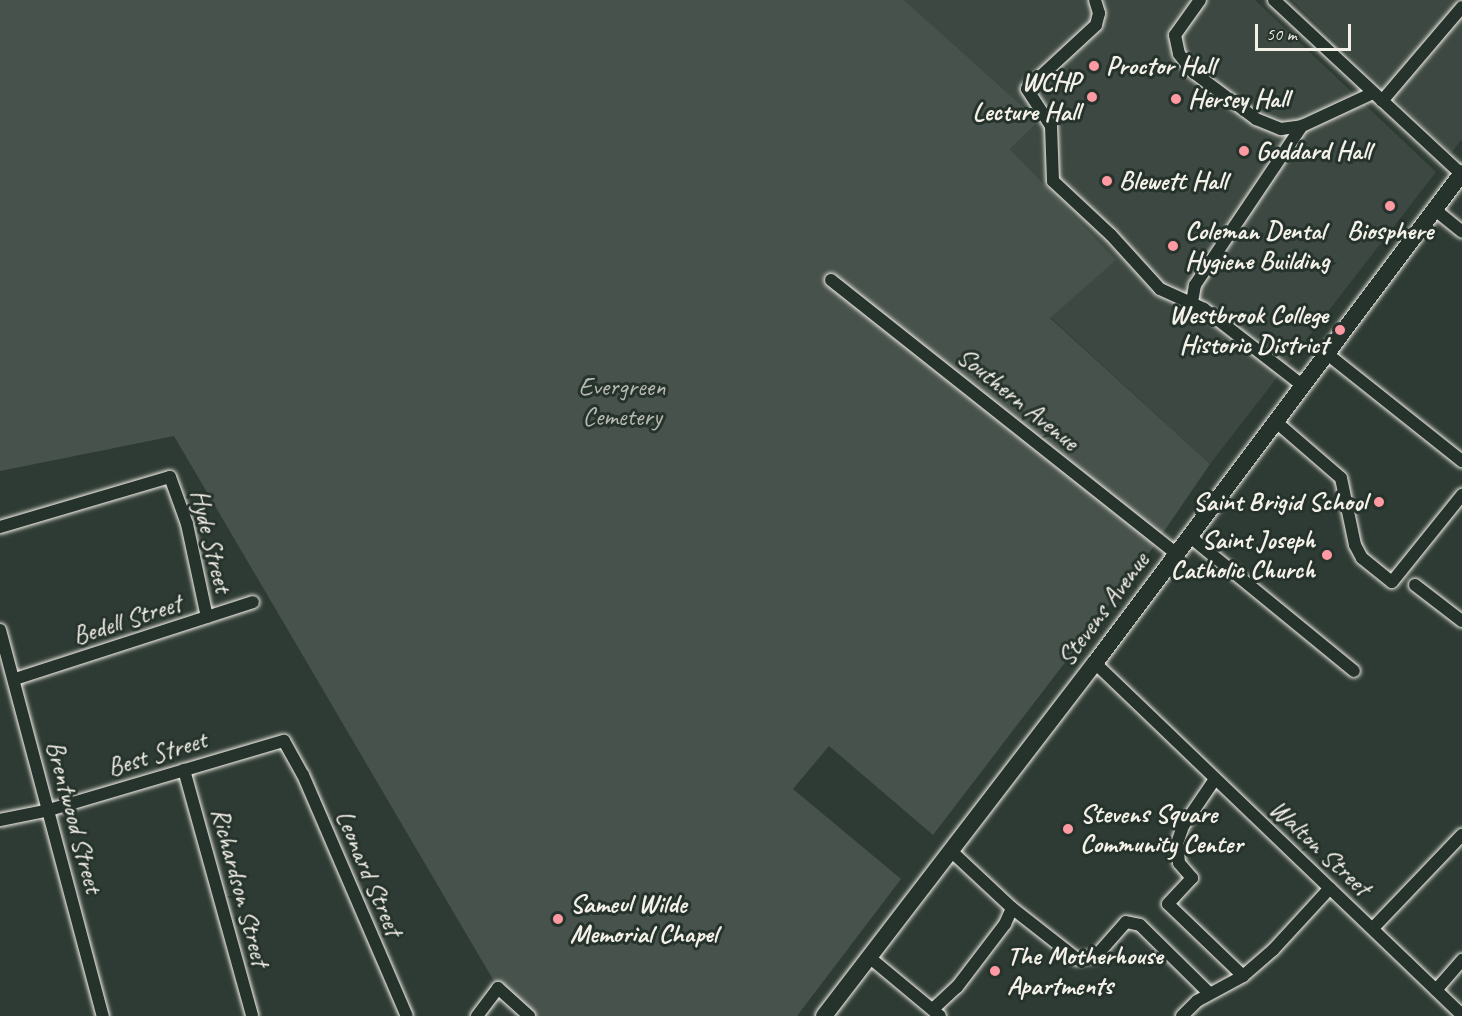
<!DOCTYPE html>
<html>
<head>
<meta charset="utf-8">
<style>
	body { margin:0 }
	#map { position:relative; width:1462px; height:1016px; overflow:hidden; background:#2e3b34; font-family:Caveat,sans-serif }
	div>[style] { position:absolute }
	.built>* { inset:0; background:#3c4841 }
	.green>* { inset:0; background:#48524c }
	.roads { filter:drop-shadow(0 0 2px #f4f1e8) drop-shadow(0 0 2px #f4f1e8) }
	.minor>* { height:12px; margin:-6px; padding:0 6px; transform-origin:6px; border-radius:6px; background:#26332d }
	.major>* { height:16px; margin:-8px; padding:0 8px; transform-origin:8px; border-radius:8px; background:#26332d }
	.dots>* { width:16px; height:16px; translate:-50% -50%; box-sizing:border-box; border:3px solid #26332d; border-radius:50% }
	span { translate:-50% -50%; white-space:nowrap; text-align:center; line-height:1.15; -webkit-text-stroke:6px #26332d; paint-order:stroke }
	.poi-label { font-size:26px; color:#f4f1e8; font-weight:700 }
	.left { translate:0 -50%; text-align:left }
	.right { translate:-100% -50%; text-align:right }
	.park-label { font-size:26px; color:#b8b9b1 }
	.street-label { font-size:26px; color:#f4f1e8 }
	.scale { position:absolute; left:1255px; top:24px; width:96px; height:27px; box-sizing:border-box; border:3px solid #f4f1e8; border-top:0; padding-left:8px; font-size:18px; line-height:21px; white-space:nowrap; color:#f4f1e8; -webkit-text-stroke:4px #26332d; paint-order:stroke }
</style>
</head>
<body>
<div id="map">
	<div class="built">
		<div style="clip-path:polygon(904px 0,1255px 0,1436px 172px,1210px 464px,1050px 317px,1115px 260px,1010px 149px,1039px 121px)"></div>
		<div style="clip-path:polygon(1292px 0,1462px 0,1462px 139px,1451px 153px)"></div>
	</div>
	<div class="green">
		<div style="clip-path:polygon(0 0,904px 0,1039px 121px,1010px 149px,1116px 260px,1050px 318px,1210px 464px,1154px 546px,933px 835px,829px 746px,793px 789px,901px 879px,797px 1016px,531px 1016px,498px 988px,174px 436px,0 471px)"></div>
	</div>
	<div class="roads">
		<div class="minor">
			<div style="left:1095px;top:0;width:14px;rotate:73deg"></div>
			<div style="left:1099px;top:13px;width:12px;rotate:104deg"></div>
			<div style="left:1096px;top:25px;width:94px;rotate:137.2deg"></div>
			<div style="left:1027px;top:89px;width:44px;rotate:57deg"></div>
			<div style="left:1051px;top:126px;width:55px;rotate:87.9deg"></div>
			<div style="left:1053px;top:181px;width:79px;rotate:43deg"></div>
			<div style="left:1111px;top:235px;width:73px;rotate:47.8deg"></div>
			<div style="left:1160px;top:289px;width:48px;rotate:24.4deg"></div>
			<div style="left:1204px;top:309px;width:124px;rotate:37.8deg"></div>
			<div style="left:1200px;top:0;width:43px;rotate:125.5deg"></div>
			<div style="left:1175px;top:35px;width:19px;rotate:78deg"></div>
			<div style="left:1179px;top:54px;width:23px;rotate:52deg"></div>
			<div style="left:1193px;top:72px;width:79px;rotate:36.7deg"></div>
			<div style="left:1256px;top:119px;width:27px;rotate:22deg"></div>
			<div style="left:1281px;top:129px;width:21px;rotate:-8deg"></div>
			<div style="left:1302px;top:126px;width:78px;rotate:-24.9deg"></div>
			<div style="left:1274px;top:0;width:255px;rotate:42.9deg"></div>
			<div style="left:1382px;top:101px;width:123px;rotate:-49.6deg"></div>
			<div style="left:1434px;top:209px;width:36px;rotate:39deg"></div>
			<div style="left:831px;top:280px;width:440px;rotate:38.4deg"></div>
			<div style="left:1192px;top:302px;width:17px;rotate:-80deg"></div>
			<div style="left:1195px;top:285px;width:192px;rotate:-56.1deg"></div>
			<div style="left:1326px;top:353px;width:174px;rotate:38.5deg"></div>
			<div style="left:1275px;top:421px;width:87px;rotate:40.8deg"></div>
			<div style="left:1341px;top:478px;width:68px;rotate:78.2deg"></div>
			<div style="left:1355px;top:545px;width:15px;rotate:62deg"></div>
			<div style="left:1362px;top:558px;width:38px;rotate:39deg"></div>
			<div style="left:1392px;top:582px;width:112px;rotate:-51.2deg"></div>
			<div style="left:0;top:527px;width:177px;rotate:-16.4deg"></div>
			<div style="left:170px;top:477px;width:50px;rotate:70.1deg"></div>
			<div style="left:187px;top:524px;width:95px;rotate:77.9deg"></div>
			<div style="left:1189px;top:536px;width:213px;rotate:39.3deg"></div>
			<div style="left:1415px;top:585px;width:59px;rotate:37.5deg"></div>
			<div style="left:0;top:630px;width:400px;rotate:75.1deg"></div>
			<div style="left:1095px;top:663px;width:509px;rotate:43.8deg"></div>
			<div style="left:15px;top:679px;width:250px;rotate:-17.9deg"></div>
			<div style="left:184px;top:770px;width:255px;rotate:74.5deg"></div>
			<div style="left:1215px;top:779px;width:57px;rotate:124.2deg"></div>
			<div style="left:1183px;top:826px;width:18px;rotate:109deg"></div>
			<div style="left:1177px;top:843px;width:20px;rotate:84deg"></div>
			<div style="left:1179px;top:863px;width:20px;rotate:49deg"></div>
			<div style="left:1192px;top:878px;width:35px;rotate:133deg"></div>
			<div style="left:1168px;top:904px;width:104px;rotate:43.8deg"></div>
			<div style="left:0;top:820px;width:50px;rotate:-11.5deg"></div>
			<div style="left:49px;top:810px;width:245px;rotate:-16.4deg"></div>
			<div style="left:284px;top:741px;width:39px;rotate:61deg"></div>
			<div style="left:303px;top:775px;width:262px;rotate:66.7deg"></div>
			<div style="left:950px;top:850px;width:85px;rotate:43.1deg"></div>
			<div style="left:1012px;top:908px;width:83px;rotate:38.1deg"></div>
			<div style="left:1077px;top:959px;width:19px;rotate:-9deg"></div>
			<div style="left:1096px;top:956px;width:45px;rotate:-48.6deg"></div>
			<div style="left:1126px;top:922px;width:14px;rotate:12deg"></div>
			<div style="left:1140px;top:925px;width:97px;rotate:44.6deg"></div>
			<div style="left:1373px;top:928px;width:129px;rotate:-46.3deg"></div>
			<div style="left:869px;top:957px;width:92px;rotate:39.7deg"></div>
			<div style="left:1436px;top:990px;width:40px;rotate:-49deg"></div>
			<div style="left:933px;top:1009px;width:33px;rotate:-43deg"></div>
			<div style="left:957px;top:987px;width:79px;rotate:-52.7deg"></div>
			<div style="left:1005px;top:924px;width:17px;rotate:-66deg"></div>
			<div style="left:477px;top:1016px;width:35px;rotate:-53deg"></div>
			<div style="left:498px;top:988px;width:42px;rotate:42.1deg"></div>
			<div style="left:1182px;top:1016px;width:21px;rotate:-45deg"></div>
			<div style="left:1197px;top:1001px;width:52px;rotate:-28.5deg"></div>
			<div style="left:1243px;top:976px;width:40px;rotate:-41deg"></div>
			<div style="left:1273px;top:950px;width:84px;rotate:-47.4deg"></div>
		</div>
		<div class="major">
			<div style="left:824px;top:1016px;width:445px;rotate:-52.5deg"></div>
			<div style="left:1095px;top:663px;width:612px;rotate:-53.17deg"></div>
		</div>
	</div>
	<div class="dots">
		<div style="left:1094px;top:66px;background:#ff9aa2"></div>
		<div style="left:1092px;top:97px;background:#ff9aa2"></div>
		<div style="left:1176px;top:99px;background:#ff9aa2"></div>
		<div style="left:1244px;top:151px;background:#ff9aa2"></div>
		<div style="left:1107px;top:181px;background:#ff9aa2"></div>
		<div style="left:1390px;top:206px;background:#ff9aa2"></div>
		<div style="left:1173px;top:246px;background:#ff9aa2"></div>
		<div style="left:1340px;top:330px;background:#ff9aa2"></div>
		<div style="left:1379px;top:502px;background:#ff9aa2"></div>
		<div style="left:1327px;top:555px;background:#ff9aa2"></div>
		<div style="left:1068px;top:829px;background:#ff9aa2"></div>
		<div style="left:558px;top:919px;background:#ff9aa2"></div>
		<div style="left:995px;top:971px;background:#ff9aa2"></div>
	</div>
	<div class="poi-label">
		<span class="left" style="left:1106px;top:66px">Proctor Hall</span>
		<span class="right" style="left:1080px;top:97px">WCHP<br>Lecture Hall</span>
		<span class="left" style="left:1188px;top:99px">Hersey Hall</span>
		<span class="left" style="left:1256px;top:151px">Goddard Hall</span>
		<span class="left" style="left:1119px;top:181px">Blewett Hall</span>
		<span class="left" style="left:1185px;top:246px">Coleman Dental<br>Hygiene Building</span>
		<span style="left:1390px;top:231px">Biosphere</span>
		<span class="right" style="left:1328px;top:330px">Westbrook College<br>Historic District</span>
		<span class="right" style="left:1367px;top:502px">Saint Brigid School</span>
		<span class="right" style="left:1315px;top:555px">Saint Joseph<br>Catholic Church</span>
		<span class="left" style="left:1080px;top:829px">Stevens Square<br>Community Center</span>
		<span class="left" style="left:570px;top:919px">Sameul Wilde<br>Memorial Chapel</span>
		<span class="left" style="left:1007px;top:971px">The Motherhouse<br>Apartments</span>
	</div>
	<div class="park-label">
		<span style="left:622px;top:402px">Evergreen<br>Cemetery</span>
	</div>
	<div class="street-label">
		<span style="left:1018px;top:399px;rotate:39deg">Southern Avenue</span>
		<span style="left:211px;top:541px;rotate:76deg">Hyde Street</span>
		<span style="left:1103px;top:609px;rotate:-53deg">Stevens Avenue</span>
		<span style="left:127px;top:620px;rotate:-18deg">Bedell Street</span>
		<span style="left:157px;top:754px;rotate:-17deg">Best Street</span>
		<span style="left:74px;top:817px;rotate:75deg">Brentwood Street</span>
		<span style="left:1320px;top:848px;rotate:43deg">Walton Street</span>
		<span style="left:369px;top:873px;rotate:67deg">Leonard Street</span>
		<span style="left:240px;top:887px;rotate:75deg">Richardson Street</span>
	</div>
	<div class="scale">50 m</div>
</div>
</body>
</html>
